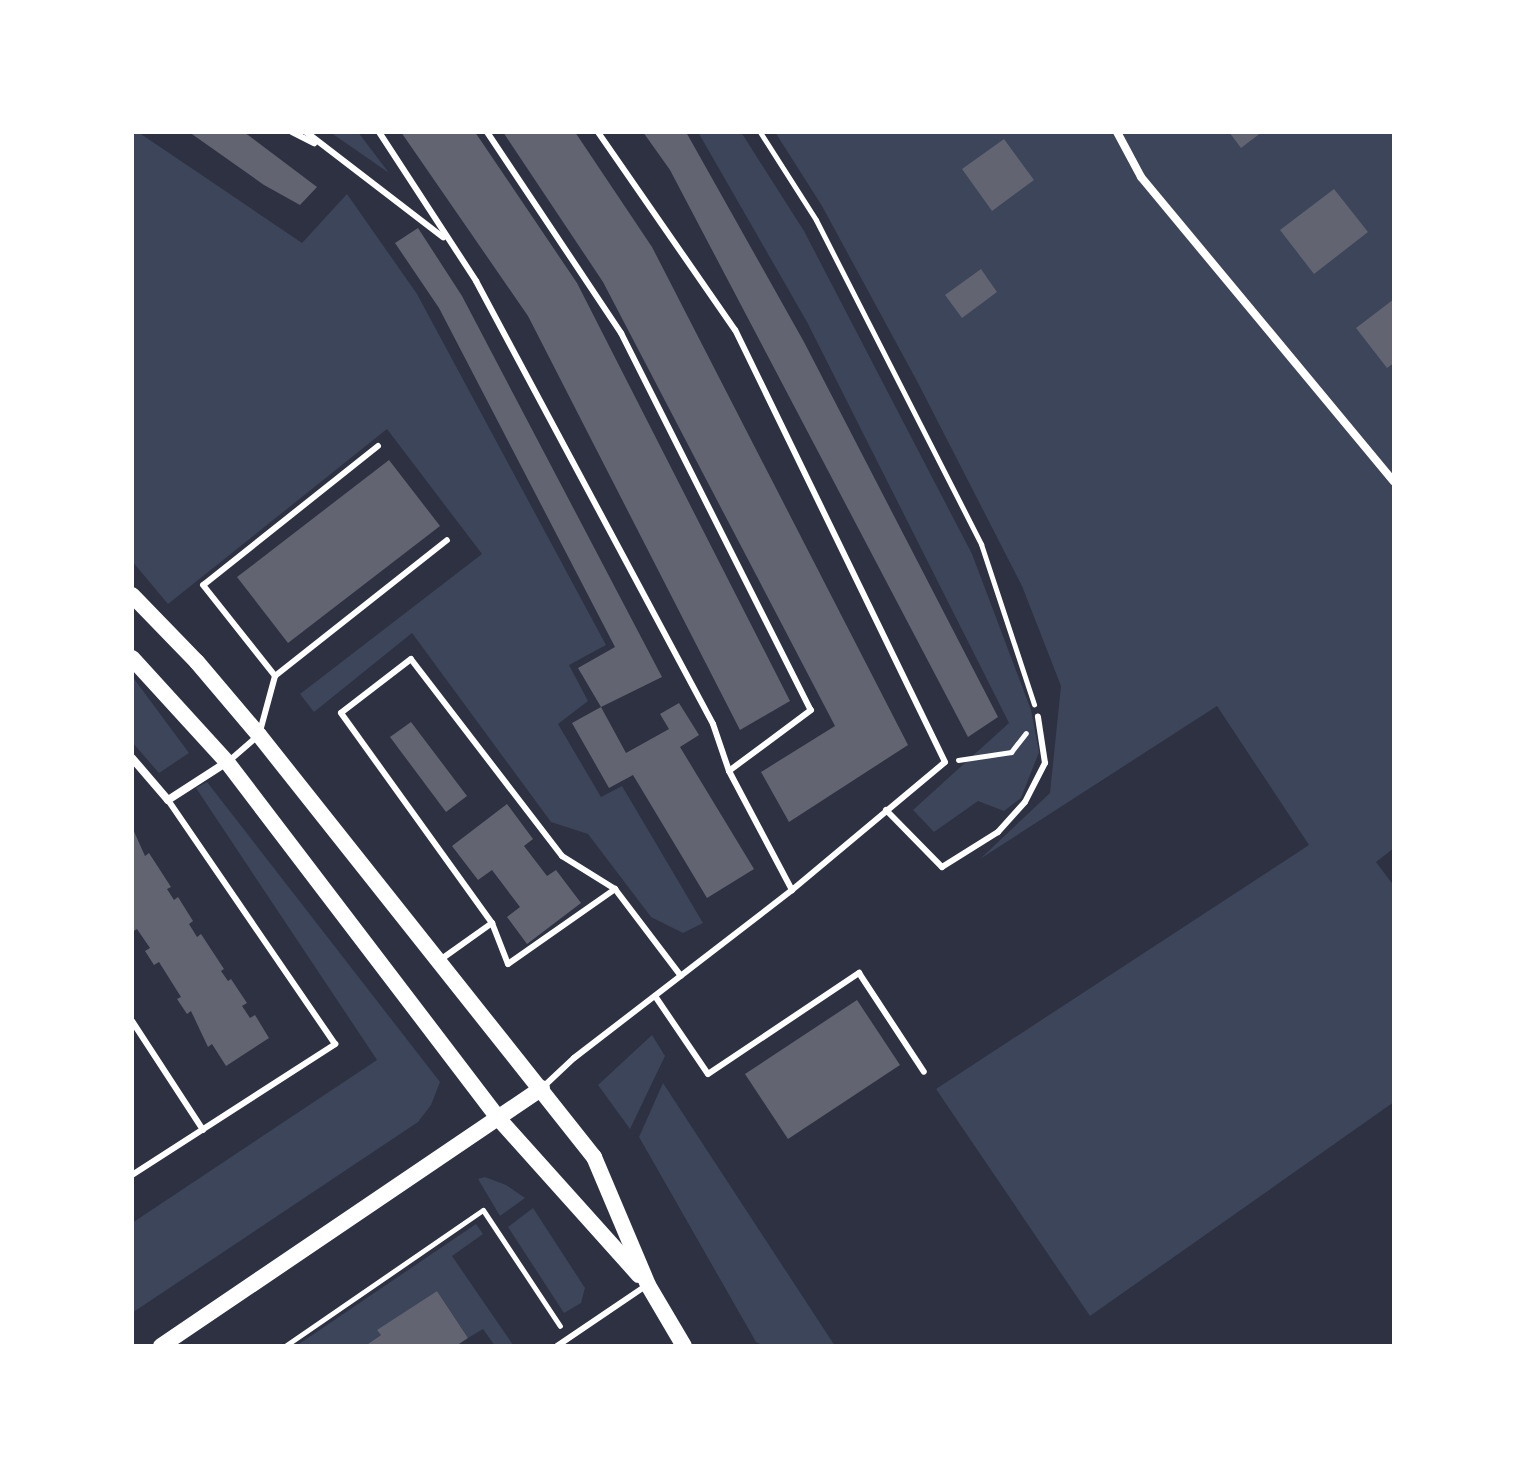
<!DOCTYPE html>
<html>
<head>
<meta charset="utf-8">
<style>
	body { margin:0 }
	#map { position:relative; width:1526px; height:1478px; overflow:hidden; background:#2d3142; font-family:Inter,sans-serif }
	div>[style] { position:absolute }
	.green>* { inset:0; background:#3c4559 }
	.building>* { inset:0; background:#626471 }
	.path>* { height:5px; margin:-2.5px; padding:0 2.5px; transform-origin:2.5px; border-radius:2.5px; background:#fff }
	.service>* { height:6px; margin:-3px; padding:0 3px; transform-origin:3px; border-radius:3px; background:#fff }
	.minor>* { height:8px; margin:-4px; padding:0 4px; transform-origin:4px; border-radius:4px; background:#fff }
	.secondary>* { height:16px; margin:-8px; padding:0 8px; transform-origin:8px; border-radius:8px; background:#fff }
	span { translate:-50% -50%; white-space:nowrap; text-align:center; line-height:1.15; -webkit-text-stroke:8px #fff; paint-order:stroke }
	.frame { position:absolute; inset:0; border:134px solid #fff; pointer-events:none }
</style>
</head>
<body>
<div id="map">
	<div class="green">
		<div style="clip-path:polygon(132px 132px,138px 132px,302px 243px,347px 194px,417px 294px,606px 645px,569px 665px,588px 701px,558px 724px,601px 797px,622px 786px,703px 923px,683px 933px,651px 917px,588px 834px,551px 822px,412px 633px,314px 712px,300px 694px,482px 554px,387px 429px,168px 604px,132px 561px)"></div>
		<div style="clip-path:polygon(330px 132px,358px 132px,389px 173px)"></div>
		<div style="clip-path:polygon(698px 132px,741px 132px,804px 231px,972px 554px,1031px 710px,1039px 752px,1021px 798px,1004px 811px,978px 801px,934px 832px,913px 810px,1009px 723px,807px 322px)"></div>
		<div style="clip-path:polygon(775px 132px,1394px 132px,1394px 848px,1376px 862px,1394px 886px,1394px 1102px,1090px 1316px,936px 1089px,1309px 845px,1217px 706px,980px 859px,1050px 793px,1061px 686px,1022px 586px,918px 383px,822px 206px)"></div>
		<div style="clip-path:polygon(132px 676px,189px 753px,159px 773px,132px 742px)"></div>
		<div style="clip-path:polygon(207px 782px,440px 1082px,431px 1105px,418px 1122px,132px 1313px,132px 1223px,377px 1060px,196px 788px)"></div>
		<div style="clip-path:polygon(652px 1035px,665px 1056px,630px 1129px,598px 1085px)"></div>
		<div style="clip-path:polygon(663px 1083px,835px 1346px,764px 1346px,756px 1342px,639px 1137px)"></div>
		<div style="clip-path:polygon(485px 1177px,506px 1185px,525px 1198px,500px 1216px,478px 1179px)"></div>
		<div style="clip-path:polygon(533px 1208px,585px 1288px,581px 1303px,564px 1313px,508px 1227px)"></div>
		<div style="clip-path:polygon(476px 1224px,483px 1234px,452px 1256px,513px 1345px,495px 1346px,483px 1329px,468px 1338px,437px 1291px,378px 1330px,381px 1335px,365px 1346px,296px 1346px)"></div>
	</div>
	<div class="building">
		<div style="clip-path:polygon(189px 132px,244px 132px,317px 187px,300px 205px,264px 185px)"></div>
		<div style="clip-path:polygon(401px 132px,475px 132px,577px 283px,790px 701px,740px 730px,528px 316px)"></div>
		<div style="clip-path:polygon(503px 132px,575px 132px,652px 247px,908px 745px,789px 822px,761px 772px,835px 726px,603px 282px)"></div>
		<div style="clip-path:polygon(643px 132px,686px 132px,804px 342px,998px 717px,968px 737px,670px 170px)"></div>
		<div style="clip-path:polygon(1229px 132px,1262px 132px,1241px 148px)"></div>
		<div style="clip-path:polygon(1004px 139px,1034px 180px,992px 211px,962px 169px)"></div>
		<div style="clip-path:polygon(1334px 189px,1368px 232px,1314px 274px,1280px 230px)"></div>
		<div style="clip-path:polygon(418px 228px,462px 296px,662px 677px,601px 707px,626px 753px,669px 729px,660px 714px,679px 703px,699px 735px,680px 747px,754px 869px,707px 898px,633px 775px,609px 788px,572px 723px,601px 707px,578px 668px,615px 647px,439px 308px,395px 243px)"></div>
		<div style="clip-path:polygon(981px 269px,997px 292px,962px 318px,945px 295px)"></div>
		<div style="clip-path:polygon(1394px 299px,1394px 363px,1387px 368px,1356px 328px)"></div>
		<div style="clip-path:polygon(389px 460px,440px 526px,288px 643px,237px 577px)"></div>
		<div style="clip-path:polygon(411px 722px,467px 796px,446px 812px,390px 737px)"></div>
		<div style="clip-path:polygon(507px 804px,533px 839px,524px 846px,547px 876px,556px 870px,581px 903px,527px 944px,507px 917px,520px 907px,492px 870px,478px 880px,452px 846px)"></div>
		<div style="clip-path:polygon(132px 827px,145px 856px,149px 853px,171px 887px,167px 889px,174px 900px,178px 897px,193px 921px,189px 924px,197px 937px,201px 934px,224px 969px,221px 971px,228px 981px,231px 979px,247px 1003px,242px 1006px,250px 1018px,255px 1015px,269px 1038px,226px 1066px,212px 1044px,208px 1047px,191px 1011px,187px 1014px,177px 999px,181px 997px,159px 962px,154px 965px,145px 951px,150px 948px,137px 929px,132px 932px)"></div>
		<div style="clip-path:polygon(857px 1000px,900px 1065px,788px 1139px,745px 1074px)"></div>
		<div style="clip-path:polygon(437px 1291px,468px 1338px,456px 1346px,365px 1346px,381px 1335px,377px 1330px)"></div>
	</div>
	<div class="path">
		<div style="left:760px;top:132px;width:104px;rotate:57.5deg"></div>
		<div style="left:816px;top:220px;width:364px;rotate:63deg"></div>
		<div style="left:981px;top:544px;width:169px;rotate:71.7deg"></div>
		<div style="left:958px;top:760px;width:54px;rotate:-8.6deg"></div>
		<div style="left:1011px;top:752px;width:24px;rotate:-52deg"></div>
		<div style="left:285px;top:1346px;width:240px;rotate:-34.5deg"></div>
		<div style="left:483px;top:1210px;width:139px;rotate:56.4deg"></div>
	</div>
	<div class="service">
		<div style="left:292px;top:132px;width:25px;rotate:27deg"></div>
		<div style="left:306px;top:132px;width:173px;rotate:37.5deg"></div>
		<div style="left:379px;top:132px;width:178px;rotate:56.9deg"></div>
		<div style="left:476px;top:281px;width:502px;rotate:61.85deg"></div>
		<div style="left:713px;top:724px;width:50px;rotate:71.2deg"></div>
		<div style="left:487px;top:132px;width:242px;rotate:56.3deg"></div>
		<div style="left:621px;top:333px;width:422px;rotate:63.3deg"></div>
		<div style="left:811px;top:710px;width:102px;rotate:143.4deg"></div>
		<div style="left:729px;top:771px;width:135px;rotate:62.1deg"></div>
		<div style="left:378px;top:446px;width:223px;rotate:141.5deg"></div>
		<div style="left:203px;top:585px;width:116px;rotate:51.6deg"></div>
		<div style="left:275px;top:676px;width:219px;rotate:-38.3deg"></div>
		<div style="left:229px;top:761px;width:40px;rotate:-41deg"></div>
		<div style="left:259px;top:735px;width:61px;rotate:-74.8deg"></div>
		<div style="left:886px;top:810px;width:80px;rotate:45.5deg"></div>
		<div style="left:942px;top:867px;width:66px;rotate:-32deg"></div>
		<div style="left:998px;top:832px;width:40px;rotate:-48deg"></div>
		<div style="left:1025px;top:802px;width:44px;rotate:-62.9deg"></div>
		<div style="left:1045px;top:763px;width:47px;rotate:-98.7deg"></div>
		<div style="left:615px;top:889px;width:62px;rotate:-148.1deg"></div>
		<div style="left:562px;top:856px;width:248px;rotate:-127.5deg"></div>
		<div style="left:411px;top:659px;width:88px;rotate:142.4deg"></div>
		<div style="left:341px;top:713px;width:259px;rotate:54.3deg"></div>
		<div style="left:492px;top:923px;width:44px;rotate:68.7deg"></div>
		<div style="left:508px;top:964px;width:131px;rotate:-35deg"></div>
		<div style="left:615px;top:889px;width:109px;rotate:52.8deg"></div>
		<div style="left:440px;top:960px;width:64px;rotate:-35.4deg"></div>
		<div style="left:655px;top:996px;width:94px;rotate:55.8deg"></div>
		<div style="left:708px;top:1074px;width:182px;rotate:-33.8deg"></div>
		<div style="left:859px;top:973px;width:118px;rotate:56.7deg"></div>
		<div style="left:132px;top:1021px;width:130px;rotate:56.9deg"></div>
		<div style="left:542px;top:1088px;width:44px;rotate:-43.2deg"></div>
		<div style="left:574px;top:1058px;width:275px;rotate:-37.6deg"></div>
		<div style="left:792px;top:890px;width:199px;rotate:-39.9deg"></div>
		<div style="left:945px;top:762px;width:480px;rotate:-115.9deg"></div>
		<div style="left:735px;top:330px;width:241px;rotate:-124.7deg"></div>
		<div style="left:132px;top:1175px;width:242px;rotate:-32.8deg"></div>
		<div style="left:335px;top:1044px;width:296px;rotate:-124.4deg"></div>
		<div style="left:557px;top:1346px;width:109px;rotate:-34.1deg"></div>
	</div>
	<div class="minor">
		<div style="left:1117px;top:132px;width:51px;rotate:61.9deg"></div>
		<div style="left:1141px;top:177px;width:396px;rotate:50.3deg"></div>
		<div style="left:132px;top:758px;width:55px;rotate:49.4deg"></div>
		<div style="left:168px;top:800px;width:70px;rotate:-32.8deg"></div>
	</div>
	<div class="secondary">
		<div style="left:132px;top:595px;width:93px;rotate:45.9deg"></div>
		<div style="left:197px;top:662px;width:96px;rotate:49.7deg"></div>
		<div style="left:259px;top:735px;width:539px;rotate:51.56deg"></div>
		<div style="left:594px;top:1157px;width:139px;rotate:67.1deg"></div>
		<div style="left:648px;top:1285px;width:71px;rotate:59.5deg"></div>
		<div style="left:132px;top:658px;width:141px;rotate:47.6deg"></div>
		<div style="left:227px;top:762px;width:447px;rotate:52.7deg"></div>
		<div style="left:498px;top:1118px;width:211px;rotate:48.1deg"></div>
		<div style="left:161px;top:1346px;width:460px;rotate:-34.1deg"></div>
	</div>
	<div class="frame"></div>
</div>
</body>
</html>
